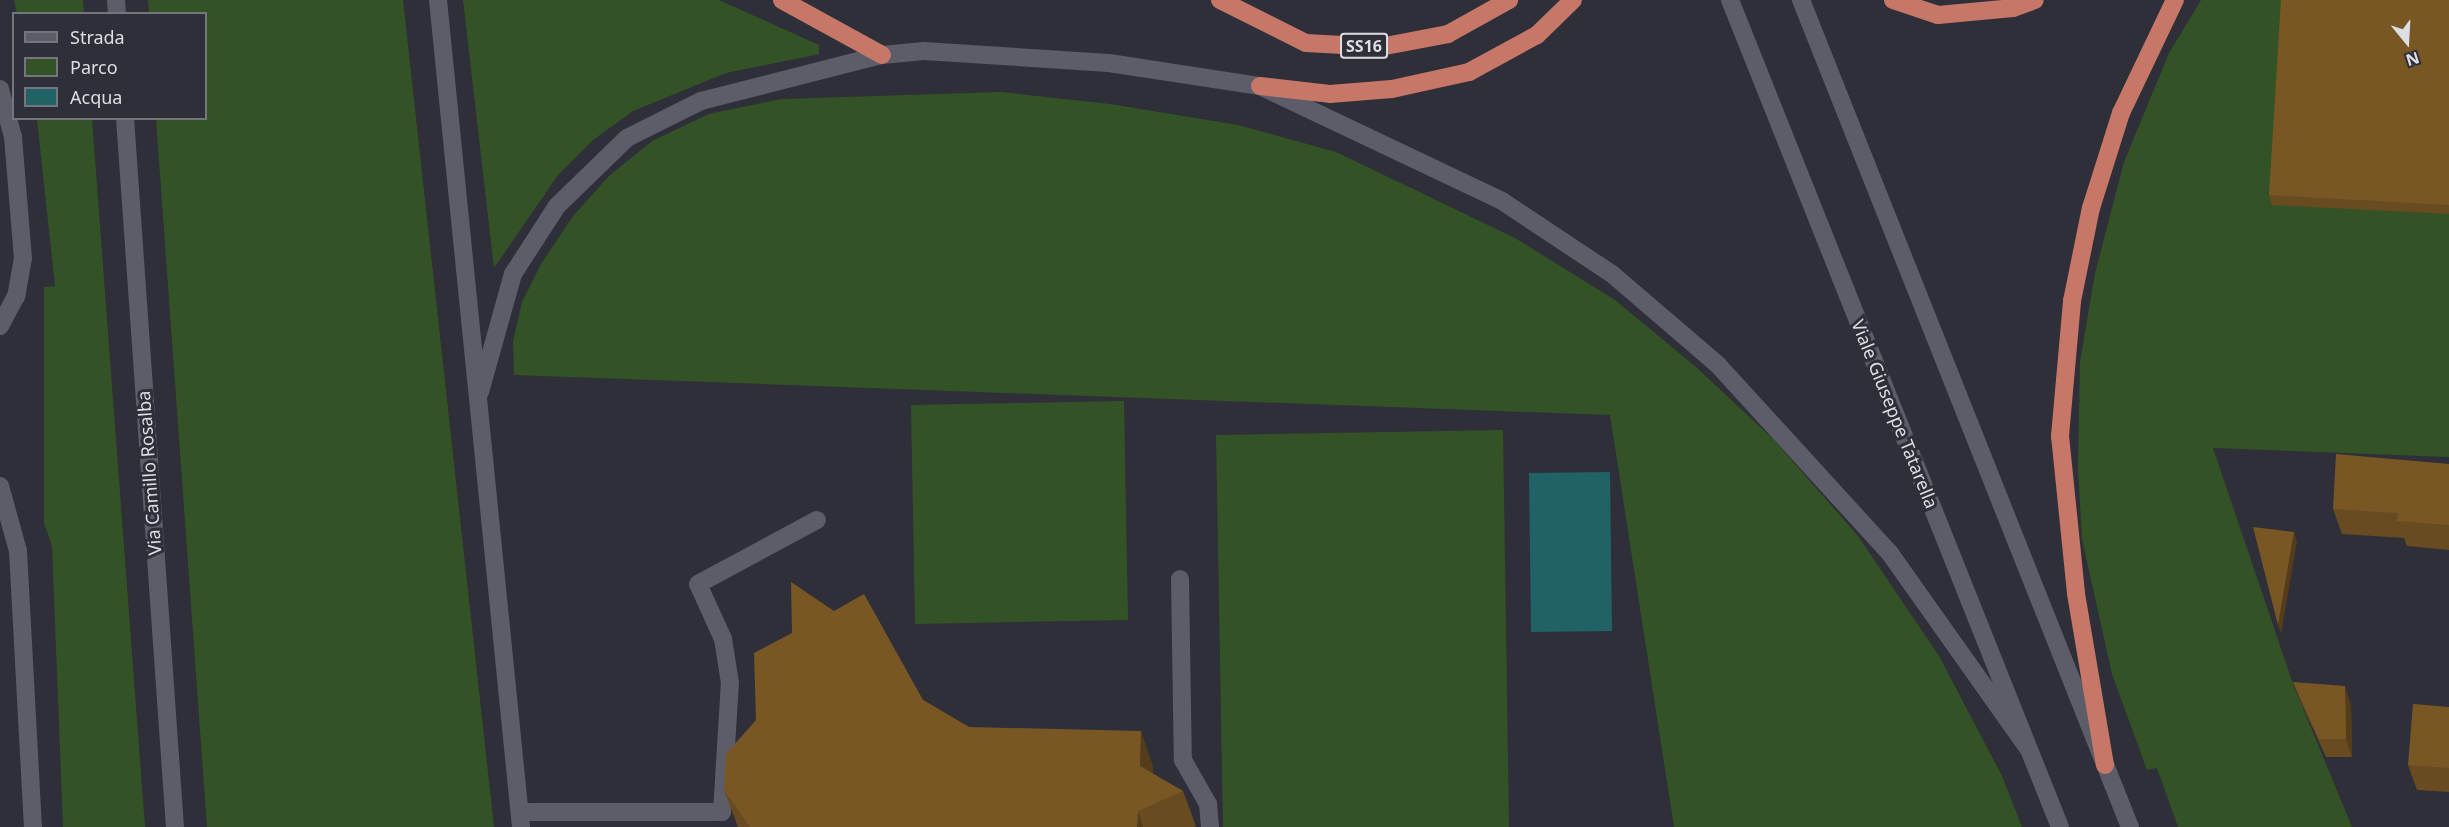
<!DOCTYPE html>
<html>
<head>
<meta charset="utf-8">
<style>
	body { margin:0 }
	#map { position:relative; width:2449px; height:827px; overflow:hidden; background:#2e2f39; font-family:"Noto Sans",sans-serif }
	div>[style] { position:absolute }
	.green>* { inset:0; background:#335327 }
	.water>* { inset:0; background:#216266 }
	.lane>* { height:18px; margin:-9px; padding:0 9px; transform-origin:9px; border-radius:9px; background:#5c5d68 }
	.street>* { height:18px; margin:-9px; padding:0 9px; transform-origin:9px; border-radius:9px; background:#5c5d68 }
	.secondary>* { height:18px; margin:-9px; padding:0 9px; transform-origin:9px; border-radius:9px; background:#5c5d68 }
	.highway>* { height:18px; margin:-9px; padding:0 9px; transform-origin:9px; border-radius:9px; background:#c77767 }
	.wall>* { inset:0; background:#684b20 }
	.shaded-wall>* { inset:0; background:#553d1a }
	.building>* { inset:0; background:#795725 }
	span { translate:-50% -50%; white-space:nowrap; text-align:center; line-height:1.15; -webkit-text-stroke:6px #2e2f39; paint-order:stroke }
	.shield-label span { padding:2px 4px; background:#2e2f39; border:2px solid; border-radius:4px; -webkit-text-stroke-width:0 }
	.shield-label { font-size:16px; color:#dddee4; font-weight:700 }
	.street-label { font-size:18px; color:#dddee4 }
	.legend { position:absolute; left:12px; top:12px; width:195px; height:108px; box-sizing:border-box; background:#2e2f39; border:2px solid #74757d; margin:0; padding:8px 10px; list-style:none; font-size:18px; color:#dddee4 }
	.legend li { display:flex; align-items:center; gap:12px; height:30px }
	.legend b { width:30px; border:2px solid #74757d }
	.north { position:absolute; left:2377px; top:12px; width:60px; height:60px; -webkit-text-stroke:4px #2e2f39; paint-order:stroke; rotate:162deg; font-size:16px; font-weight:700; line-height:24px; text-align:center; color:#dddee4 }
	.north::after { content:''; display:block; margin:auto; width:21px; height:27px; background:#dddee4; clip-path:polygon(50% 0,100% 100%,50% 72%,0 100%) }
</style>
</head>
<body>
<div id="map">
	<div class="green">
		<div style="clip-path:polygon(14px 0,83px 0,84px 13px,17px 13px)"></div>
		<div style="clip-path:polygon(148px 0,403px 0,494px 827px,207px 827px,156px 119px,206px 118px,206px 14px,149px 13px)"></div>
		<div style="clip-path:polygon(463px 0,719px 0,819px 45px,819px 54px,726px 73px,633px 111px,593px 140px,558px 175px,494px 268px)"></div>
		<div style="clip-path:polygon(2201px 0,2449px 0,2449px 457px,2213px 448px,2293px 684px,2352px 827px,2178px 827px,2157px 768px,2147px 770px,2112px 674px,2082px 539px,2078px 469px,2080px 362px,2095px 273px,2124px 162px,2169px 53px)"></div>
		<div style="clip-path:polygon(1001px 92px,1110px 104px,1238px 125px,1336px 152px,1515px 238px,1615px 300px,1696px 367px,1775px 441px,1858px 536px,1939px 656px,2002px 776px,2022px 827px,1674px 827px,1610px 415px,514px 375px,513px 342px,522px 302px,541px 264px,573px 216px,609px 176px,652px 141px,709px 114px,781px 99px)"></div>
		<div style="clip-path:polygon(37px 119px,92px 119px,145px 827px,63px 827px,52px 546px,44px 523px,44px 287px,55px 286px)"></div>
		<div style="clip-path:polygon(1124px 401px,1128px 620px,915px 624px,911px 405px)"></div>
		<div style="clip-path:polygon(1503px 430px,1509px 827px,1223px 827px,1216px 435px)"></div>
	</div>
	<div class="water">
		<div style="clip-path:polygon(1610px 472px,1612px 631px,1531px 632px,1529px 473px)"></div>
	</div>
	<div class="lane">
		<div style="left:1180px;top:579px;width:181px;rotate:89.1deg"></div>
		<div style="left:1183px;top:760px;width:51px;rotate:60.4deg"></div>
		<div style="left:1208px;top:804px;width:23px;rotate:85deg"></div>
		<div style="left:520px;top:812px;width:202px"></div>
		<div style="left:722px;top:812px;width:129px;rotate:-86.5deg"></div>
		<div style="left:730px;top:683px;width:45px;rotate:-99deg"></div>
		<div style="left:723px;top:639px;width:60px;rotate:-114.4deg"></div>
		<div style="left:698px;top:584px;width:135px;rotate:-28.3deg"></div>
	</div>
	<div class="street">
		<div style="left:0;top:486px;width:67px;rotate:74.5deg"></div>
		<div style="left:18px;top:551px;width:276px;rotate:86.9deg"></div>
	</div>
	<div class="secondary">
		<div style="left:116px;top:0;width:14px;rotate:86deg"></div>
		<div style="left:438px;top:0;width:831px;rotate:84.27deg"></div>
		<div style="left:1730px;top:0;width:890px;rotate:68.25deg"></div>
		<div style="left:1801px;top:0;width:890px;rotate:68.31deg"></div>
		<div style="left:0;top:89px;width:50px;rotate:74.8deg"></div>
		<div style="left:13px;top:137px;width:121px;rotate:85.3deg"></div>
		<div style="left:23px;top:258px;width:39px;rotate:100deg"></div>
		<div style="left:16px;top:296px;width:34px;rotate:118deg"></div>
		<div style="left:125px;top:118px;width:711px;rotate:85.97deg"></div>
		<div style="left:480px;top:392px;width:123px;rotate:-74.4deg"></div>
		<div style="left:513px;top:274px;width:81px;rotate:-57.1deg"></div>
		<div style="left:557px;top:206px;width:98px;rotate:-44.2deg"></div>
		<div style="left:627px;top:138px;width:83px;rotate:-26.6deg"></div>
		<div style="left:701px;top:101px;width:187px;rotate:-14.3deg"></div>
		<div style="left:882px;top:55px;width:42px;rotate:-5.4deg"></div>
		<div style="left:924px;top:51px;width:185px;rotate:3.7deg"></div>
		<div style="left:1109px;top:63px;width:153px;rotate:8.7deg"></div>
		<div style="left:1260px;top:86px;width:268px;rotate:25.4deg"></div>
		<div style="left:1502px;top:201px;width:132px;rotate:33.6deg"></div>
		<div style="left:1612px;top:274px;width:140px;rotate:40.6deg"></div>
		<div style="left:1718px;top:365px;width:253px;rotate:47.6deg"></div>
		<div style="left:1889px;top:552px;width:239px;rotate:54.7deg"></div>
	</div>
	<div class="highway">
		<div style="left:782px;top:0;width:114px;rotate:28.8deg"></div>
		<div style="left:1220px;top:0;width:96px;rotate:26.6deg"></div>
		<div style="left:1306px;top:43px;width:74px;rotate:3.1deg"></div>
		<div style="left:1380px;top:47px;width:69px;rotate:-10.8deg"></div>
		<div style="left:1448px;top:34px;width:70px;rotate:-29.1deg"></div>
		<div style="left:1893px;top:0;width:47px;rotate:18.4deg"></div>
		<div style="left:1938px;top:15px;width:75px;rotate:-5.3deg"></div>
		<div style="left:2013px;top:8px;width:23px;rotate:-20deg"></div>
		<div style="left:1260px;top:86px;width:70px;rotate:6.5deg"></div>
		<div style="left:1330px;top:94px;width:62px;rotate:-4.6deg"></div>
		<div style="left:1392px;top:89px;width:79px;rotate:-12.4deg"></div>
		<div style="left:1469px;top:72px;width:77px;rotate:-28.6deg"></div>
		<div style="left:1537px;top:35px;width:50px;rotate:-44.2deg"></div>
		<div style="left:2105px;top:765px;width:174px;rotate:-99.6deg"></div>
		<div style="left:2076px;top:593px;width:158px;rotate:-95.8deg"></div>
		<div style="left:2060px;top:436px;width:136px;rotate:-84.9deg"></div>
		<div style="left:2072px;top:301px;width:95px;rotate:-78.5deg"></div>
		<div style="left:2091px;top:208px;width:100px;rotate:-72.5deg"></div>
		<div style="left:2121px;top:113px;width:125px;rotate:-64.5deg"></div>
	</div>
	<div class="wall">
		<div style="clip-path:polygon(2449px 0,2449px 214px,2272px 205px,2269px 195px)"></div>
		<div style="clip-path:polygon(2449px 464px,2449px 550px,2407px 546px,2404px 538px,2342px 534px,2333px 509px)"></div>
		<div style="clip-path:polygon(792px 633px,923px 700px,969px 727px,1153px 766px,1153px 774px,1183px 791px,1196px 826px,1193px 827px,738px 827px,724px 790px,756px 720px)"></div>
		<div style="clip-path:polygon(2293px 682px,2351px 705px,2352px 757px,2326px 757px,2300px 700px)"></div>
		<div style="clip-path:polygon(2449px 707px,2449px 792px,2417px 790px,2408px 765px)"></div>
	</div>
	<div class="shaded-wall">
		<div style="clip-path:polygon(2294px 532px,2297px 541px,2281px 634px,2278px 625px)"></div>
		<div style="clip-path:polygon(2345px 686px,2351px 705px,2352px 757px,2346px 739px)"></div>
		<div style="clip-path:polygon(1141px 731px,1153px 766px,1153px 801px,1140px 766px)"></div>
		<div style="clip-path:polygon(1138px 811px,1143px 827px,1137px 827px)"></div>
	</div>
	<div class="building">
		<div style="clip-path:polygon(2281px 0,2449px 0,2449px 205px,2269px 195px)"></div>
		<div style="clip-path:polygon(2336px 454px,2449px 464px,2449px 525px,2397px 521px,2398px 513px,2333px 509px)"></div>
		<div style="clip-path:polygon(2253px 527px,2294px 532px,2278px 625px)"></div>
		<div style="clip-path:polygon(791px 582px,834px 611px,864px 594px,923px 700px,969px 727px,1141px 731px,1140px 766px,1183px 791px,1138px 811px,1137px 827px,750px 827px,724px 790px,726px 754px,756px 720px,754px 653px,792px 633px)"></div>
		<div style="clip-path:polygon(2293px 682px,2345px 686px,2346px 739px,2319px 739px)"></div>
		<div style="clip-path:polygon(2413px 704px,2449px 707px,2449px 768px,2408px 765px)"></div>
	</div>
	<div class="shield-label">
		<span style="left:1364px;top:46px">SS16</span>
	</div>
	<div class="street-label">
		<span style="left:1895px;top:414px;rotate:68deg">Viale Giuseppe Tatarella</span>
		<span style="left:149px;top:473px;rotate:-94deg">Via Camillo Rosalba</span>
	</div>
	<ul class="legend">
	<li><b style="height:8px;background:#5c5d68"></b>Strada</li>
	<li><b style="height:16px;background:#335327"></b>Parco</li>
	<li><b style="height:16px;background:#216266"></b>Acqua</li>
	</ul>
	<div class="north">N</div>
</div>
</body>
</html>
